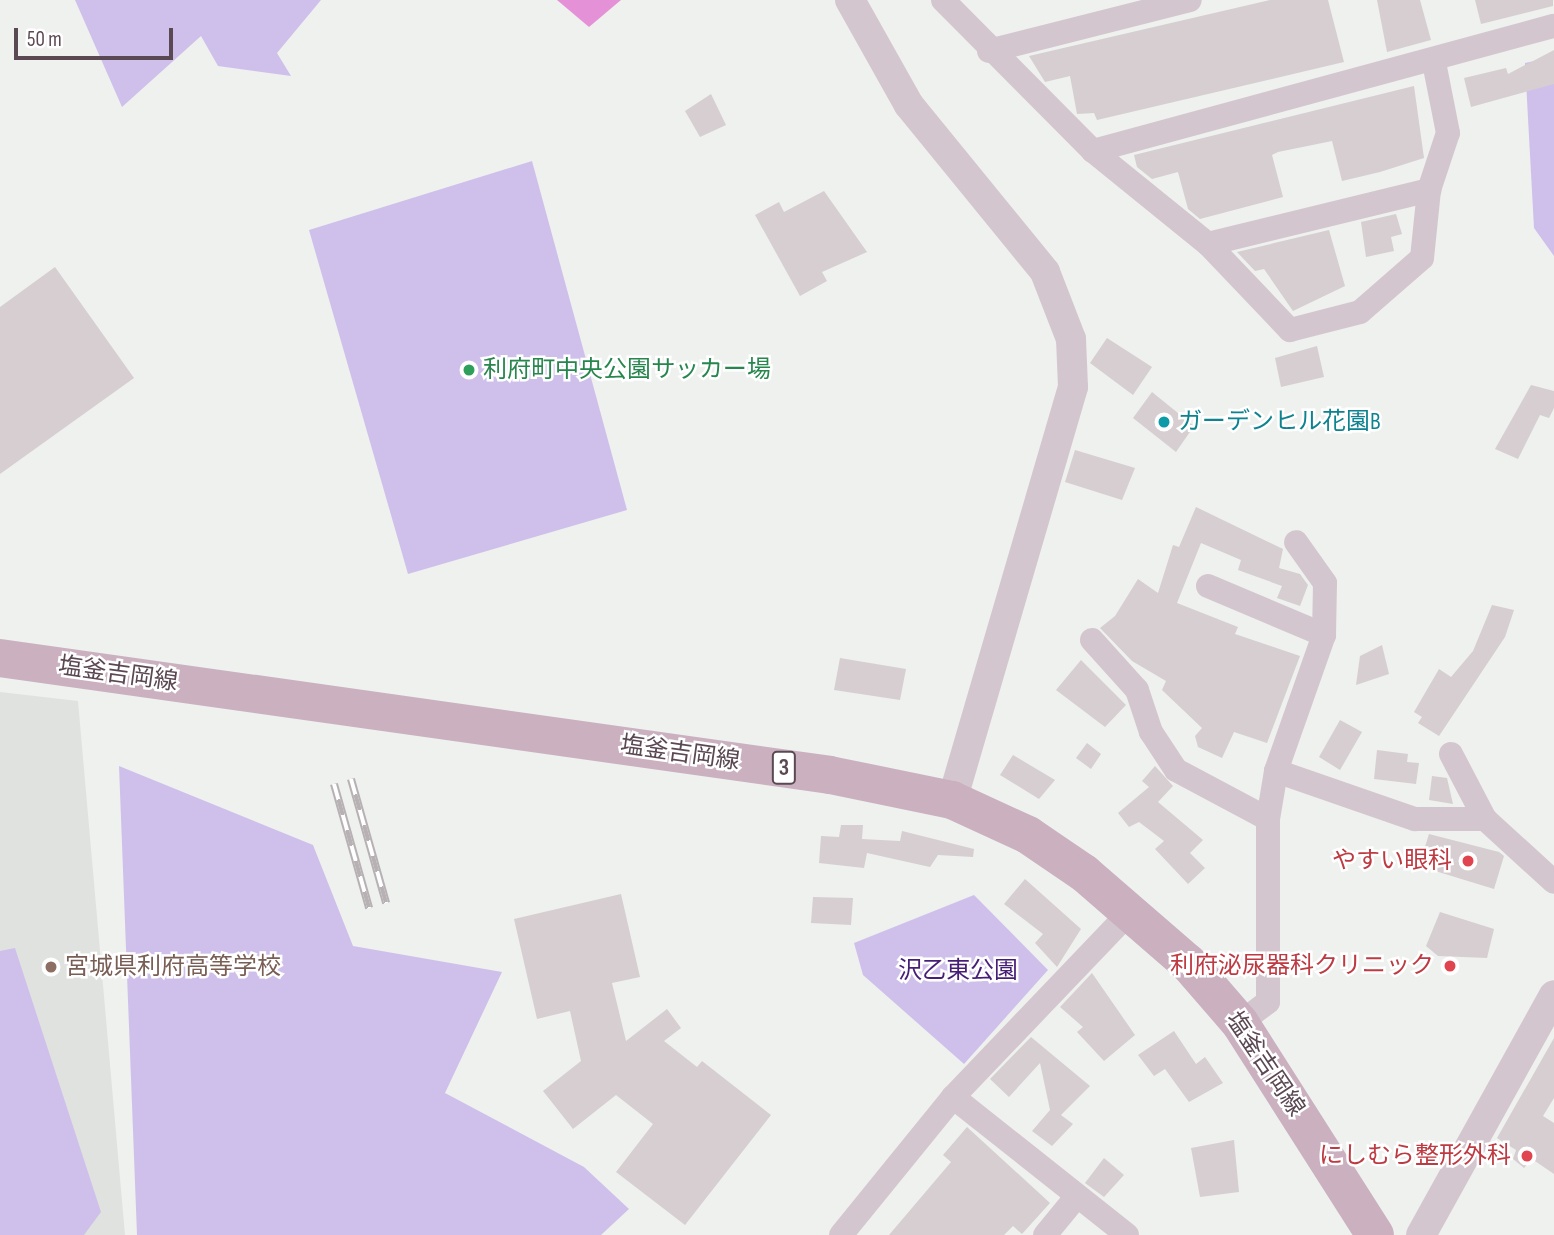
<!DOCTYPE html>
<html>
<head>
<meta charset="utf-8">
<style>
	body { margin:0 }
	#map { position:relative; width:1554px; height:1235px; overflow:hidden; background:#eef1ee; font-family:"Sofia Sans Condensed","Noto Sans JP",sans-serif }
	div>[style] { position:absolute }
	.education>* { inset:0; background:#e0e2df }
	.green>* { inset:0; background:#cfc0eb }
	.water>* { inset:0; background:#e591d7 }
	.building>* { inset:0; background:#d6ced1 }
	.minor>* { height:24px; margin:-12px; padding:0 12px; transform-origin:12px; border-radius:12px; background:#d4c6ce }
	.tertiary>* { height:30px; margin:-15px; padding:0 15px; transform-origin:15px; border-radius:15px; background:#d4c6ce }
	.primary>* { height:38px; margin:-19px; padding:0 19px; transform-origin:19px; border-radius:19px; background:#cbb0bf }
	.rail>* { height:8px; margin-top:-4px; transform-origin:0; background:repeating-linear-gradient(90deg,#fff 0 16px,#b8b1b4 0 32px); box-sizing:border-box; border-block:2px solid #b8b1b4 }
	.dots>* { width:19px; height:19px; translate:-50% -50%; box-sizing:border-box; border:4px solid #fff; border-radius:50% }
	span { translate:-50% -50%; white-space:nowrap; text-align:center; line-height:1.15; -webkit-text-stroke:5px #fff; paint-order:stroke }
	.shield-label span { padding:2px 5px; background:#fff; border:2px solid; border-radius:5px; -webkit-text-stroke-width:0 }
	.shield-label { font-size:23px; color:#5a4852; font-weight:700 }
	.leisure-label { font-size:24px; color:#27864d }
	.left { translate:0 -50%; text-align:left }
	.culture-label { font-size:24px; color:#0d838f }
	.street-label { font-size:24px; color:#5a4852 }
	.health-label { font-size:24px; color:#be3a42 }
	.right { translate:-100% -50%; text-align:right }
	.education-label { font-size:24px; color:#785e54 }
	.park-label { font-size:24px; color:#461e76 }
	.scale { position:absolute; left:14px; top:28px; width:159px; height:32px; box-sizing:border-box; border:4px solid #5a4852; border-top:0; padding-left:9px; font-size:21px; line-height:24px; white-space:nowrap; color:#5a4852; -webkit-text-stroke:5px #fff; paint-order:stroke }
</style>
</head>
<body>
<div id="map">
	<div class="education">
		<div style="clip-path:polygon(0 692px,78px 701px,125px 1235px,0 1235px)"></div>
	</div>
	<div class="green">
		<div style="clip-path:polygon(75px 0,321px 0,277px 53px,291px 76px,218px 66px,201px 36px,122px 107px)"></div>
		<div style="clip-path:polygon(1554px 57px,1554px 256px,1534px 228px,1525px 63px)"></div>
		<div style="clip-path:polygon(532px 161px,627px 510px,408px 574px,309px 230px)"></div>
		<div style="clip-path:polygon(119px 766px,313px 845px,353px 946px,502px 972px,445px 1093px,584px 1167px,629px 1209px,601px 1235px,137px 1235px)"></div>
		<div style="clip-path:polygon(974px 895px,1048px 970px,964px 1064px,863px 975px,854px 943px)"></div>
		<div style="clip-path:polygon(15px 948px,101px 1212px,84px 1235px,0 1235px,0 951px)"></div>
	</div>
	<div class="water">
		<div style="clip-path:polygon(557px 0,621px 0,589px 27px)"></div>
	</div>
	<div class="building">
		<div style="clip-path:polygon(1270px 0,1328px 0,1344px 62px,1097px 120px,1094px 113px,1077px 114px,1070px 76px,1045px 82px,1029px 56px)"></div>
		<div style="clip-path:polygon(1377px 0,1420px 0,1431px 40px,1387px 52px)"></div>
		<div style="clip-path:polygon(1475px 0,1553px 0,1553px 6px,1481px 24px)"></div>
		<div style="clip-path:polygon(1554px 50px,1554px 84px,1471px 107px,1464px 78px,1506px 68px,1508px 74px)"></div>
		<div style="clip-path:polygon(1414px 86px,1424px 158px,1380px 172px,1342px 181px,1332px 141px,1278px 152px,1272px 155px,1283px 197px,1200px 219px,1188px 209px,1178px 172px,1152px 179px,1137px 167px,1134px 155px)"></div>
		<div style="clip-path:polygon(711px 94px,726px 125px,700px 137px,685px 111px)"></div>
		<div style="clip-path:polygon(824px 191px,867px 252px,822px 272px,827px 281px,800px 296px,755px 215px,779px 202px,784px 212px)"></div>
		<div style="clip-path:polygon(1396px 214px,1402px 234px,1391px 237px,1394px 251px,1366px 257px,1361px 222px)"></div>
		<div style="clip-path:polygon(1329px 230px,1345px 286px,1293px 311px,1264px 269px,1255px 271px,1237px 252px)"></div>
		<div style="clip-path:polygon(55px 267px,134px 378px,0 474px,0 307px)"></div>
		<div style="clip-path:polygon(1107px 338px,1152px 367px,1133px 395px,1090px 363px)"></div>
		<div style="clip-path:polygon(1317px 346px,1324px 377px,1281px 387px,1275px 358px)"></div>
		<div style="clip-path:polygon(1531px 385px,1554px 391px,1554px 408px,1549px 418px,1540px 415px,1518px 459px,1495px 449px)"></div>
		<div style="clip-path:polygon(1152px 392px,1194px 426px,1176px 452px,1133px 418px)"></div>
		<div style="clip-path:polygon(1075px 450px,1135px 468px,1122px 500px,1065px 482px)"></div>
		<div style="clip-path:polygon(1196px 507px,1283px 549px,1279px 568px,1300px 574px,1308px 585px,1300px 606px,1277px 598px,1282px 586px,1238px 570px,1241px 560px,1201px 543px,1177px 603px,1238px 627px,1235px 634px,1300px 656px,1267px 743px,1234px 732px,1222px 758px,1198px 747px,1195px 736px,1202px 728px,1162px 690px,1166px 681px,1132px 661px,1100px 628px,1115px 616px,1138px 579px,1158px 593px,1173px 545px,1179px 547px)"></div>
		<div style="clip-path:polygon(1492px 605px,1514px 610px,1505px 637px,1439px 736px,1418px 723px,1422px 717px,1414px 712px,1439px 669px,1451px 677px,1473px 651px)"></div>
		<div style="clip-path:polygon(1382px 645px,1389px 674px,1356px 685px,1360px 656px)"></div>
		<div style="clip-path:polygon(840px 658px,906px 669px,900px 700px,834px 690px)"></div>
		<div style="clip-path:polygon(1081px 660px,1126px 705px,1105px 727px,1056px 690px)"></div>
		<div style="clip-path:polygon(1340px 720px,1362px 732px,1340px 770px,1319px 757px)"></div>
		<div style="clip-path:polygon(1087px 743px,1101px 754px,1091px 769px,1076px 758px)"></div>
		<div style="clip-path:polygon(1377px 750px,1408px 754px,1407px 762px,1419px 763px,1416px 784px,1374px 779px)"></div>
		<div style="clip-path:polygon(1013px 755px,1055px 780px,1039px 799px,1000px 775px)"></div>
		<div style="clip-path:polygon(1155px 766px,1173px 786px,1158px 802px,1203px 840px,1190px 853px,1205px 868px,1188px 884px,1155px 849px,1164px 841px,1139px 822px,1129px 827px,1118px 813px,1149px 787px,1142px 781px)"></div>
		<div style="clip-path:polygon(1432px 776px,1447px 778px,1453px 804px,1429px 800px)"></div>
		<div style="clip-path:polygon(841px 825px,863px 825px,862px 839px,900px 841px,902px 831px,974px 849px,973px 857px,938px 855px,930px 867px,867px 853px,864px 868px,819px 863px,821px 836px,839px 837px)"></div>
		<div style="clip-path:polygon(1429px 834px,1499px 852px,1504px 856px,1494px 889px,1419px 866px)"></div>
		<div style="clip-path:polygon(1025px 879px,1081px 929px,1057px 967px,1035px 943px,1043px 934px,1004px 904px)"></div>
		<div style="clip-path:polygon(621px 894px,640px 977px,612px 983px,626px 1041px,667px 1009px,681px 1028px,664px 1041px,697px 1067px,702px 1061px,771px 1115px,685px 1225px,616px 1172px,653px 1124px,616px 1095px,573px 1129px,543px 1091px,581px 1061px,570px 1011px,537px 1019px,514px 919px)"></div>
		<div style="clip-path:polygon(813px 897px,853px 898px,851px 925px,811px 923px)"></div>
		<div style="clip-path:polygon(1440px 912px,1494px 929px,1487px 958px,1438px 956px,1426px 946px)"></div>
		<div style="clip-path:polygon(1092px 973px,1135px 1035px,1104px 1061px,1077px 1032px,1083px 1027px,1060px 1007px)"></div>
		<div style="clip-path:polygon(1174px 1031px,1196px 1064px,1205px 1057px,1223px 1083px,1189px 1102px,1165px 1069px,1154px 1076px,1138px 1055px)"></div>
		<div style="clip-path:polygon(1031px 1037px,1090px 1086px,1061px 1115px,1073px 1124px,1052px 1146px,1032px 1131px,1050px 1110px,1040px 1063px,1009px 1097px,990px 1079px)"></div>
		<div style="clip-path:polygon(1554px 1038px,1554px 1098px,1543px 1116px,1554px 1123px,1554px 1174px,1532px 1159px,1524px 1168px,1513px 1159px,1516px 1150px,1497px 1138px)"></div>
		<div style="clip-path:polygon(967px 1127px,1050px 1203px,1022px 1234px,1013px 1226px,1004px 1235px,889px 1235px,951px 1162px,943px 1155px)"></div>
		<div style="clip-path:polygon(1234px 1140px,1239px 1192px,1200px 1197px,1191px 1148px)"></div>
		<div style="clip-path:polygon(1104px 1158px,1124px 1175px,1104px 1197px,1085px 1183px)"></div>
	</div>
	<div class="minor">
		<div style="left:943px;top:0;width:213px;rotate:45.2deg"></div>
		<div style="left:1093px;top:151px;width:148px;rotate:39deg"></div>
		<div style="left:1208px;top:244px;width:119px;rotate:46.4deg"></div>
		<div style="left:1290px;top:330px;width:72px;rotate:-14.4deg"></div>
		<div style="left:1360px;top:312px;width:82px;rotate:-41.1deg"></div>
		<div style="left:1422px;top:258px;width:68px;rotate:-84.1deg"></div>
		<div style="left:1429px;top:190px;width:60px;rotate:-71.6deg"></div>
		<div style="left:1448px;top:133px;width:72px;rotate:-101.2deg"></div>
		<div style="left:989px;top:51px;width:207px;rotate:-14.2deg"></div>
		<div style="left:1093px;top:151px;width:478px;rotate:-15.2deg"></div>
		<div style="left:1208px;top:244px;width:228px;rotate:-13.7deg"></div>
		<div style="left:1208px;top:586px;width:126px;rotate:22.9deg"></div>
		<div style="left:1092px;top:640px;width:67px;rotate:48deg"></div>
		<div style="left:1137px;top:690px;width:44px;rotate:71.6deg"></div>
		<div style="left:1151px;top:732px;width:45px;rotate:56.7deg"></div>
		<div style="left:1176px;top:770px;width:104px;rotate:28deg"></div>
		<div style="left:1451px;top:754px;width:73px;rotate:62.4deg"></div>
		<div style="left:1485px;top:819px;width:93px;rotate:42.4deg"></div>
		<div style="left:1276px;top:771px;width:147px;rotate:19.1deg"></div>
		<div style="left:1415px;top:819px;width:70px"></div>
		<div style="left:1240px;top:1023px;width:35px;rotate:-37deg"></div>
		<div style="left:1268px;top:1002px;width:183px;rotate:-90deg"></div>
		<div style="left:1268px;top:819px;width:49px;rotate:-80.5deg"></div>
		<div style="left:1276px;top:771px;width:144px;rotate:-70.6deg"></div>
		<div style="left:1324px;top:635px;width:52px;rotate:-88.9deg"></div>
		<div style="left:1325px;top:583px;width:50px;rotate:-125.3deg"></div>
		<div style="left:953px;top:1097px;width:222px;rotate:38.4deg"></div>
		<div style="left:841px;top:1235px;width:178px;rotate:-50.9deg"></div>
		<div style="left:953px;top:1097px;width:256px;rotate:-46.3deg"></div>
		<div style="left:1045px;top:1235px;width:50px;rotate:-50.6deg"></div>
	</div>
	<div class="tertiary">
		<div style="left:850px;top:0;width:120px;rotate:60.7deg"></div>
		<div style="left:909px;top:105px;width:215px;rotate:50.8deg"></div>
		<div style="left:1045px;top:272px;width:72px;rotate:68.8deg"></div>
		<div style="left:1071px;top:339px;width:48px;rotate:87.6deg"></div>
		<div style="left:1073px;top:387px;width:430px;rotate:106.3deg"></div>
		<div style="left:1421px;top:1235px;width:274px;rotate:-61deg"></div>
	</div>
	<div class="primary">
		<div style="left:0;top:658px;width:838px;rotate:8.02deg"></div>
		<div style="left:830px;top:775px;width:125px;rotate:11.6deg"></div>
		<div style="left:952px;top:800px;width:84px;rotate:24.7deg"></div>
		<div style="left:1028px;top:835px;width:68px;rotate:34.2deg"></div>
		<div style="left:1084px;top:873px;width:138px;rotate:40.9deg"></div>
		<div style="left:1188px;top:963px;width:79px;rotate:49.1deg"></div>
		<div style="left:1240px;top:1023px;width:251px;rotate:57.5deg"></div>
	</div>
	<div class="rail">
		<div style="left:351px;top:779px;width:129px;rotate:74.2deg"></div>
		<div style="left:334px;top:784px;width:129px;rotate:74.2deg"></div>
	</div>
	<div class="dots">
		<div style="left:469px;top:370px;background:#2e9e5b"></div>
		<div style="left:1164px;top:422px;background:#0f9aa8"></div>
		<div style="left:1468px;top:861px;background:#e0444e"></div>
		<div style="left:1450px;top:966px;background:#e0444e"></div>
		<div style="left:51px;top:967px;background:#8d6e63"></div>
		<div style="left:1527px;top:1156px;background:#e0444e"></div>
	</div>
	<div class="shield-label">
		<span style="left:784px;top:768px">3</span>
	</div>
	<div class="leisure-label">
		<span class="left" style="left:483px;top:370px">利府町中央公園サッカー場</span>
	</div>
	<div class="culture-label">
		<span class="left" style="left:1178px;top:422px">ガーデンヒル花園B</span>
	</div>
	<div class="street-label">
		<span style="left:118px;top:674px;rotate:8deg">塩釜吉岡線</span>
		<span style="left:680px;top:753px;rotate:8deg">塩釜吉岡線</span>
		<span style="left:1265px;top:1064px;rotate:56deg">塩釜吉岡線</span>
	</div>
	<div class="health-label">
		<span class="right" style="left:1452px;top:861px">やすい眼科</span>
		<span class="right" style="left:1434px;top:966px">利府泌尿器科クリニック</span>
		<span class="right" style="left:1511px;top:1156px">にしむら整形外科</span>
	</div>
	<div class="education-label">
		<span class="left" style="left:65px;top:967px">宮城県利府高等学校</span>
	</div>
	<div class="park-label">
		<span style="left:958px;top:971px">沢乙東公園</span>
	</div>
	<div class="scale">50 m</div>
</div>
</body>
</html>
